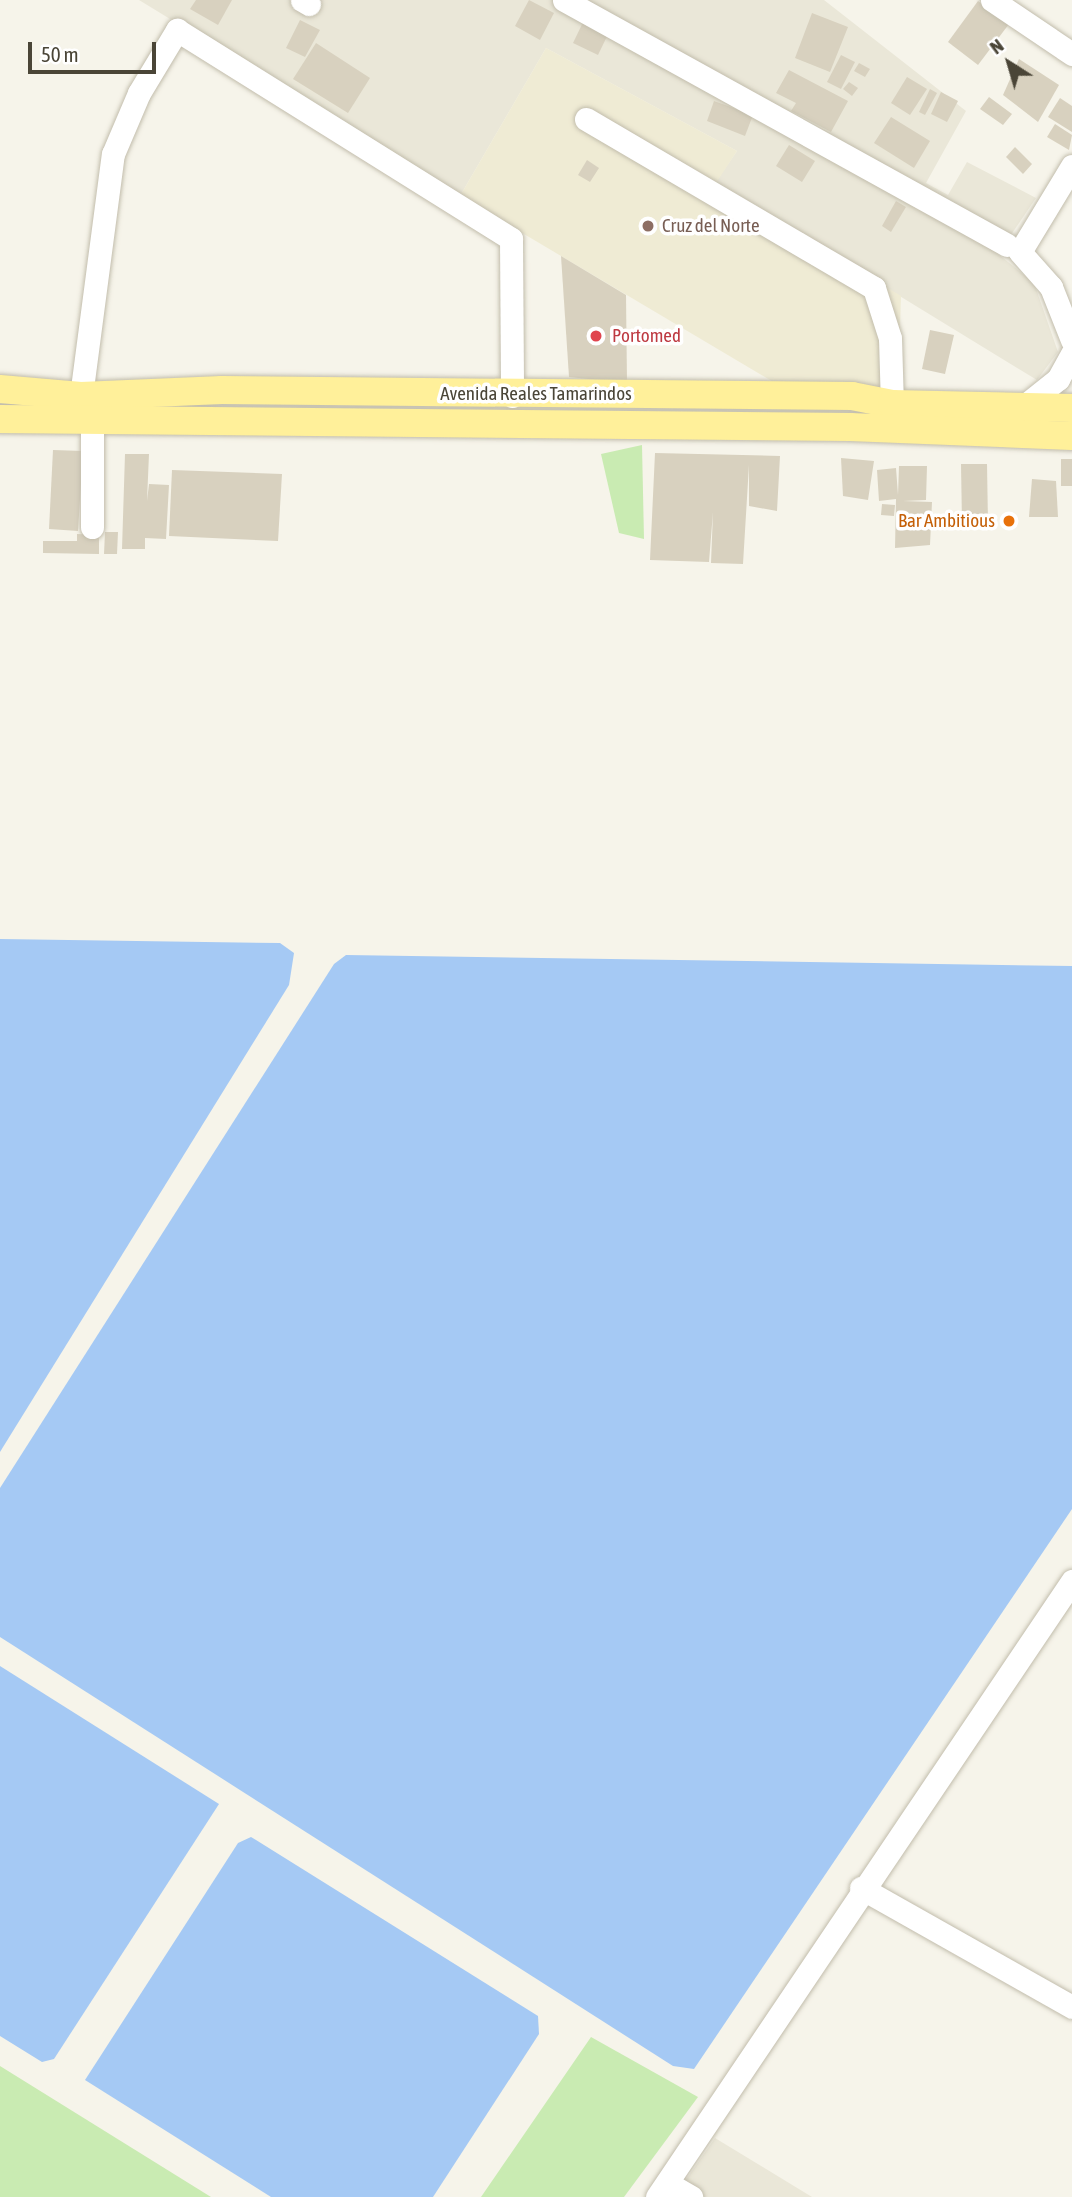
<!DOCTYPE html>
<html>
<head>
<meta charset="utf-8">
<style>
	body { margin:0 }
	#map { position:relative; width:1072px; height:2197px; overflow:hidden; background:#f6f4ea; font-family:"Asap Condensed",sans-serif }
	div>[style] { position:absolute }
	.residential>* { inset:0; background:#eae7d8 }
	.education>* { inset:0; background:#efebd4 }
	.green>* { inset:0; background:#c9ebb2 }
	.water>* { inset:0; background:#a5c9f4 }
	.building>* { inset:0; background:#d8d1bf }
	.roads { filter:drop-shadow(0 0 2px #c2bdac) drop-shadow(0 0 2px #c2bdac) }
	.minor>* { height:23px; margin:-11.5px; padding:0 11.5px; transform-origin:11.5px; border-radius:11.5px; background:#fff }
	.major>* { height:28px; margin:-14px; padding:0 14px; transform-origin:14px; border-radius:14px; background:#fff09a }
	.dots>* { width:19px; height:19px; translate:-50% -50%; box-sizing:border-box; border:4px solid #fff; border-radius:50% }
	span { translate:-50% -50%; white-space:nowrap; text-align:center; line-height:1.15; -webkit-text-stroke:7px #fff; paint-order:stroke }
	.education-label { font-size:19px; color:#785e54 }
	.left { translate:0 -50%; text-align:left }
	.health-label { font-size:19px; color:#be3a42 }
	.street-label { font-size:19px; color:#4a4537 }
	.food-label { font-size:19px; color:#c56008 }
	.right { translate:-100% -50%; text-align:right }
	.north { position:absolute; left:974px; top:28px; width:70px; height:70px; -webkit-text-stroke:5px #fff; paint-order:stroke; rotate:323deg; font-size:19px; font-weight:700; line-height:28px; text-align:center; color:#4a4537 }
	.north::after { content:''; display:block; margin:auto; width:24px; height:32px; background:#4a4537; clip-path:polygon(50% 0,100% 100%,50% 72%,0 100%) }
	.scale { position:absolute; left:28px; top:42px; width:128px; height:32px; box-sizing:border-box; border:4px solid #4a4537; border-top:0; padding-left:9px; font-size:21px; line-height:24px; white-space:nowrap; color:#4a4537; -webkit-text-stroke:5px #fff; paint-order:stroke }
</style>
</head>
<body>
<div id="map">
	<div class="residential">
		<div style="clip-path:polygon(139px 0,824px 0,966px 111px,926px 183px,948px 195px,967px 162px,1036px 198px,998px 254px,1034px 283px,1058px 352px,1037px 380px,715px 183px,737px 151px,546px 48px,460px 196px)"></div>
		<div style="clip-path:polygon(715px 2138px,812px 2197px,674px 2197px)"></div>
	</div>
	<div class="education">
		<div style="clip-path:polygon(546px 48px,737px 151px,716px 183px,901px 296px,898px 389px,780px 386px,460px 196px)"></div>
	</div>
	<div class="green">
		<div style="clip-path:polygon(642px 445px,644px 539px,619px 533px,601px 454px)"></div>
		<div style="clip-path:polygon(591px 2037px,698px 2097px,624px 2197px,481px 2197px)"></div>
		<div style="clip-path:polygon(0 2066px,211px 2197px,0 2197px)"></div>
	</div>
	<div class="water">
		<div style="clip-path:polygon(0 939px,280px 943px,294px 953px,289px 985px,0 1452px)"></div>
		<div style="clip-path:polygon(346px 955px,1072px 966px,1072px 1509px,694px 2069px,673px 2066px,0 1637px,0 1488px,334px 964px)"></div>
		<div style="clip-path:polygon(0 1666px,219px 1804px,54px 2059px,42px 2062px,0 2036px)"></div>
		<div style="clip-path:polygon(251px 1837px,538px 2016px,539px 2034px,433px 2197px,271px 2197px,85px 2080px,238px 1843px)"></div>
	</div>
	<div class="building">
		<div style="clip-path:polygon(196px 0,232px 0,218px 25px,190px 9px)"></div>
		<div style="clip-path:polygon(529px 0,554px 13px,540px 40px,515px 26px)"></div>
		<div style="clip-path:polygon(978px 1px,1009px 24px,978px 65px,948px 42px)"></div>
		<div style="clip-path:polygon(588px 12px,613px 24px,598px 55px,573px 43px)"></div>
		<div style="clip-path:polygon(812px 13px,848px 27px,830px 72px,795px 58px)"></div>
		<div style="clip-path:polygon(300px 20px,320px 30px,305px 57px,286px 48px)"></div>
		<div style="clip-path:polygon(316px 43px,370px 78px,348px 113px,293px 79px)"></div>
		<div style="clip-path:polygon(841px 55px,855px 62px,841px 89px,827px 82px)"></div>
		<div style="clip-path:polygon(1019px 59px,1059px 85px,1038px 122px,1003px 95px)"></div>
		<div style="clip-path:polygon(859px 63px,870px 69px,865px 77px,854px 71px)"></div>
		<div style="clip-path:polygon(789px 70px,848px 101px,831px 132px,791px 111px,796px 103px,776px 93px)"></div>
		<div style="clip-path:polygon(907px 77px,927px 89px,910px 115px,891px 103px)"></div>
		<div style="clip-path:polygon(849px 82px,858px 88px,852px 96px,843px 89px)"></div>
		<div style="clip-path:polygon(930px 89px,937px 93px,925px 115px,919px 112px)"></div>
		<div style="clip-path:polygon(941px 92px,958px 101px,947px 122px,931px 114px)"></div>
		<div style="clip-path:polygon(989px 97px,1012px 114px,1003px 125px,980px 109px)"></div>
		<div style="clip-path:polygon(1060px 98px,1072px 106px,1072px 132px,1048px 117px)"></div>
		<div style="clip-path:polygon(714px 101px,753px 115px,745px 136px,707px 121px)"></div>
		<div style="clip-path:polygon(891px 117px,930px 141px,914px 168px,874px 143px)"></div>
		<div style="clip-path:polygon(1055px 124px,1072px 135px,1069px 150px,1047px 137px)"></div>
		<div style="clip-path:polygon(789px 145px,815px 161px,802px 182px,776px 166px)"></div>
		<div style="clip-path:polygon(1015px 147px,1032px 164px,1023px 174px,1006px 157px)"></div>
		<div style="clip-path:polygon(587px 160px,599px 168px,590px 182px,578px 175px)"></div>
		<div style="clip-path:polygon(896px 201px,906px 207px,891px 232px,882px 226px)"></div>
		<div style="clip-path:polygon(561px 256px,626px 295px,627px 383px,569px 377px)"></div>
		<div style="clip-path:polygon(930px 330px,954px 335px,945px 374px,922px 369px)"></div>
		<div style="clip-path:polygon(53px 450px,83px 451px,78px 531px,49px 529px)"></div>
		<div style="clip-path:polygon(655px 453px,780px 456px,777px 511px,749px 506px,749px 465px,743px 564px,711px 563px,713px 512px,709px 562px,650px 560px)"></div>
		<div style="clip-path:polygon(125px 454px,149px 454px,147px 501px,149px 484px,169px 485px,166px 539px,145px 538px,145px 549px,122px 549px)"></div>
		<div style="clip-path:polygon(841px 458px,874px 461px,868px 500px,843px 496px)"></div>
		<div style="clip-path:polygon(1061px 459px,1072px 459px,1072px 486px,1061px 486px)"></div>
		<div style="clip-path:polygon(961px 464px,987px 464px,988px 523px,962px 524px)"></div>
		<div style="clip-path:polygon(899px 466px,927px 466px,926px 500px,903px 501px,932px 502px,930px 545px,895px 548px,896px 499px,879px 501px,877px 470px,896px 468px,898px 495px)"></div>
		<div style="clip-path:polygon(172px 470px,282px 474px,278px 541px,169px 536px)"></div>
		<div style="clip-path:polygon(1032px 479px,1056px 481px,1058px 517px,1029px 517px)"></div>
		<div style="clip-path:polygon(882px 504px,895px 505px,894px 516px,881px 515px)"></div>
		<div style="clip-path:polygon(105px 532px,118px 532px,117px 554px,104px 554px)"></div>
		<div style="clip-path:polygon(77px 534px,99px 535px,99px 554px,43px 553px,43px 541px,77px 541px)"></div>
	</div>
	<div class="roads">
		<div class="minor">
			<div style="left:302px;top:0;width:8px;rotate:30deg"></div>
			<div style="left:564px;top:0;width:506px;rotate:28.94deg"></div>
			<div style="left:992px;top:0;width:97px;rotate:34deg"></div>
			<div style="left:586px;top:119px;width:334px;rotate:30.4deg"></div>
			<div style="left:874px;top:288px;width:52px;rotate:72.3deg"></div>
			<div style="left:890px;top:338px;width:66px;rotate:88.3deg"></div>
			<div style="left:1072px;top:166px;width:100px;rotate:121.2deg"></div>
			<div style="left:1020px;top:252px;width:47px;rotate:48.5deg"></div>
			<div style="left:1051px;top:287px;width:57px;rotate:68.4deg"></div>
			<div style="left:81px;top:396px;width:244px;rotate:-82.5deg"></div>
			<div style="left:113px;top:154px;width:66px;rotate:-66.9deg"></div>
			<div style="left:139px;top:93px;width:74px;rotate:-58.9deg"></div>
			<div style="left:177px;top:30px;width:394px;rotate:32deg"></div>
			<div style="left:511px;top:239px;width:157px;rotate:89.6deg"></div>
			<div style="left:1023px;top:407px;width:45px;rotate:-38.7deg"></div>
			<div style="left:1058px;top:379px;width:29px;rotate:-61deg"></div>
			<div style="left:92px;top:424px;width:103px;rotate:90deg"></div>
			<div style="left:861px;top:1888px;width:242px;rotate:29.4deg"></div>
			<div style="left:667px;top:2183px;width:28px;rotate:30deg"></div>
			<div style="left:657px;top:2197px;width:743px;rotate:-56.03deg"></div>
		</div>
		<div class="major">
			<div style="left:0;top:389px;width:81px;rotate:4.9deg"></div>
			<div style="left:81px;top:396px;width:141px;rotate:-2.4deg"></div>
			<div style="left:222px;top:390px;width:630px;rotate:0.55deg"></div>
			<div style="left:852px;top:396px;width:41px;rotate:11.3deg"></div>
			<div style="left:892px;top:404px;width:180px;rotate:1.3deg"></div>
			<div style="left:0;top:419px;width:850px;rotate:0.54deg"></div>
			<div style="left:850px;top:427px;width:222px;rotate:2.3deg"></div>
		</div>
	</div>
	<div class="dots">
		<div style="left:648px;top:226px;background:#8d6e63"></div>
		<div style="left:596px;top:336px;background:#e0444e"></div>
		<div style="left:1009px;top:521px;background:#e8710a"></div>
	</div>
	<div class="education-label">
		<span class="left" style="left:662px;top:226px">Cruz del Norte</span>
	</div>
	<div class="health-label">
		<span class="left" style="left:612px;top:336px">Portomed</span>
	</div>
	<div class="street-label">
		<span style="left:536px;top:394px">Avenida Reales Tamarindos</span>
	</div>
	<div class="food-label">
		<span class="right" style="left:995px;top:521px">Bar Ambitious</span>
	</div>
	<div class="north">N</div>
	<div class="scale">50 m</div>
</div>
</body>
</html>
